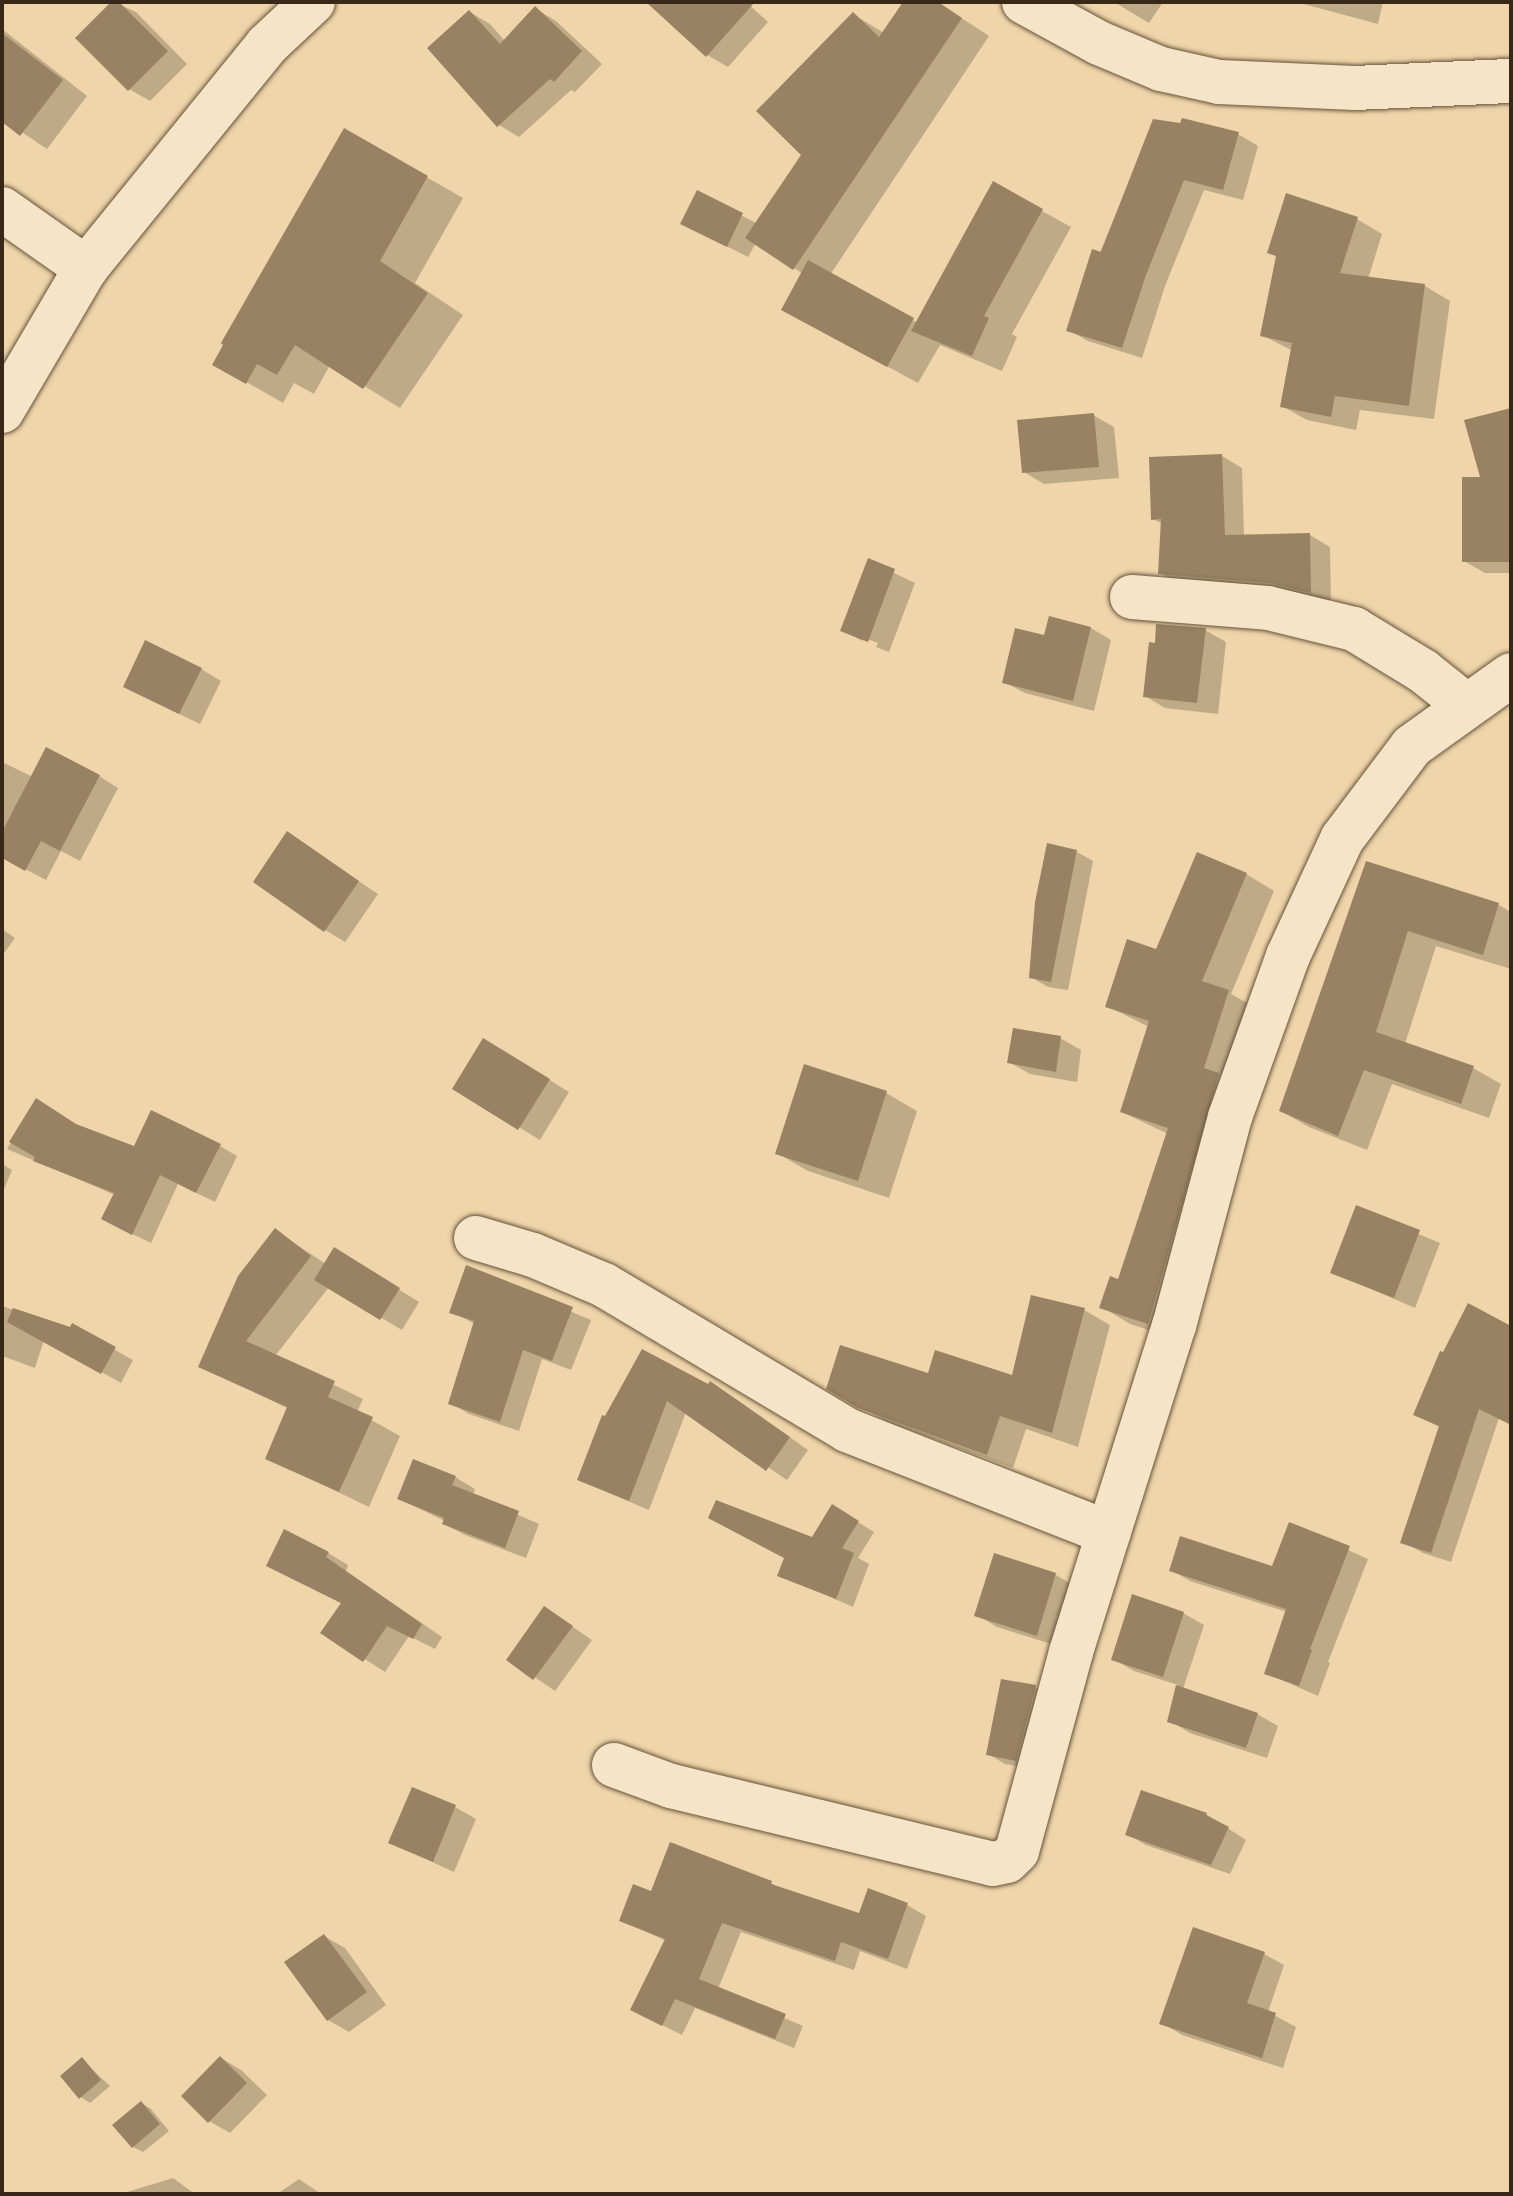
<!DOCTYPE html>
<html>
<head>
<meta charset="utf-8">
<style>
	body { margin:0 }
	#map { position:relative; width:1513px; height:2196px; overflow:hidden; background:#efd5a9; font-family:Cardo,serif }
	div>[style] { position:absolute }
	.shadow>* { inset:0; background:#0003 }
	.building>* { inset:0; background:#988263 }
	.roads { filter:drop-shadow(0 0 2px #66533c) drop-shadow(0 0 2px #66533c) }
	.street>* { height:44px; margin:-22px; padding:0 22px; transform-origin:22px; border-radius:22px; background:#f5e4c7 }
	.secondary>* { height:44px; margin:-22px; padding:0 22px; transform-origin:22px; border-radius:22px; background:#f5e4c7 }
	span { translate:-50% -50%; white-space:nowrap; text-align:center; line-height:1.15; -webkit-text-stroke:7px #f5e4c7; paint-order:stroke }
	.frame { position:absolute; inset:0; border:4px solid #392817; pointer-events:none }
</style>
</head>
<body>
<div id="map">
	<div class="shadow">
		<div style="clip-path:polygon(114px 2px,136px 12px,187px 64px,150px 101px,129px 89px)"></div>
		<div style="clip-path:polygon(649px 2px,746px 2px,768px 22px,728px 67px,707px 55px)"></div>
		<div style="clip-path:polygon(905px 2px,937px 2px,989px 36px,830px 275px,918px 323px,1042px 211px,1071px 227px,1012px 334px,1017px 337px,1002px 371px,940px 345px,918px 383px,815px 327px,803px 274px,756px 243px,748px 257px,683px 224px,698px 193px,758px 224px,804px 155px,853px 14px,884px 33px)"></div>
		<div style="clip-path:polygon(1114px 2px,1163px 2px,1149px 23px)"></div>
		<div style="clip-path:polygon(1296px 2px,1383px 2px,1378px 24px)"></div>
		<div style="clip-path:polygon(536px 9px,556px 21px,602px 64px,575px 92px,571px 90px,519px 137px,499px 125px,470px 12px,490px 24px,505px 41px)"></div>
		<div style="clip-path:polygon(2px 29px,87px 96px,47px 149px,2px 119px)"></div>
		<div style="clip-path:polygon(1154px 121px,1238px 134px,1258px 146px,1243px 200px,1204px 190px,1165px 286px,1142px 358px,1088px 341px,1068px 330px)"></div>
		<div style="clip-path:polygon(344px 130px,463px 198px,415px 283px,463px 315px,400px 408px,330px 365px,314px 394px,294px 383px,283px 403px,215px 364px)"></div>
		<div style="clip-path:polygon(1357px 219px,1382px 234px,1368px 279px,1425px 286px,1450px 301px,1434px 419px,1360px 410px,1356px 430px,1307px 420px,1282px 406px,1293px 351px,1262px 335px)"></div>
		<div style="clip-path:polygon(1511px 412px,1511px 573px,1485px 573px,1464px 561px,1482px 479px)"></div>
		<div style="clip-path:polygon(1093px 415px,1114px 427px,1119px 478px,1044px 484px,1024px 472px)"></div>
		<div style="clip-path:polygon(1222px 456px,1242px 468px,1244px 536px,1310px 535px,1330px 547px,1331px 603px,1181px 585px,1160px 573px,1163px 524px,1153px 519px)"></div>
		<div style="clip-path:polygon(869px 561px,915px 583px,889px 652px,876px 647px,878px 643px,862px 637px,862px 641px,843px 630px)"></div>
		<div style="clip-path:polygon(1091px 628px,1111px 640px,1094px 711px,1025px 693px,1004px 682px,1045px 638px)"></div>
		<div style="clip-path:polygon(1205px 630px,1226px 642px,1218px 714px,1165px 708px,1145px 696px)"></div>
		<div style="clip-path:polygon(201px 669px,221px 681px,200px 724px,146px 698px)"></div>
		<div style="clip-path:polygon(2px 762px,33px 777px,99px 776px,118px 788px,80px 861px,61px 851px,46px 880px,2px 857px)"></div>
		<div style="clip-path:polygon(288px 834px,378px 894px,345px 942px,325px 930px)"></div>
		<div style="clip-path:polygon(1077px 852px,1093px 861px,1068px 990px,1048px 987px,1031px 977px)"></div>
		<div style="clip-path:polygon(1368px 864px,1499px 905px,1511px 912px,1511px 969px,1436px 946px,1405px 1044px,1473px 1068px,1501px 1084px,1489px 1118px,1392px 1084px,1367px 1150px,1309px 1127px,1281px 1111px)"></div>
		<div style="clip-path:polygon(1246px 874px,1274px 891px,1231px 994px,1256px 1008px,1177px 1339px,1130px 1324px,1102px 1307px,1119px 1281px,1168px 1134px,1122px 1112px,1149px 1027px,1107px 1006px,1157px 951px)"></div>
		<div style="clip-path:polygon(2px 929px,15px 938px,2px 956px)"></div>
		<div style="clip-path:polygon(1060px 1038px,1081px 1050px,1077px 1082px,1030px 1074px,1009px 1062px)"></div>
		<div style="clip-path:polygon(504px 1052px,569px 1092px,540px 1140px,455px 1088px)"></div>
		<div style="clip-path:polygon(886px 1093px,917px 1111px,889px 1198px,808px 1171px,777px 1153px)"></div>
		<div style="clip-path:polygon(36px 1100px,80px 1127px,135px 1149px,220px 1146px,237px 1156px,215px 1202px,178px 1184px,151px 1243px,122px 1229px,115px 1195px,7px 1149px)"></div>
		<div style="clip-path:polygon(2px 1164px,12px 1170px,2px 1194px)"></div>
		<div style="clip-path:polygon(1357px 1208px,1440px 1243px,1415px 1308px,1332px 1272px)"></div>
		<div style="clip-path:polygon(276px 1231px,326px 1264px,355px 1262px,419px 1302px,402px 1330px,329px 1287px,275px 1356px,363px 1399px,357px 1412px,400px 1436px,369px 1507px,267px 1458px,289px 1409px,200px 1366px)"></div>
		<div style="clip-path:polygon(467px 1268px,591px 1320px,571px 1370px,542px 1359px,519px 1431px,469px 1414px,450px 1403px,475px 1324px,452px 1312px)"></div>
		<div style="clip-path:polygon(2px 1306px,71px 1329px,72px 1326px,133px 1360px,121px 1383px,44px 1340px,35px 1368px,2px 1356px)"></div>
		<div style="clip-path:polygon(1084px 1310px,1110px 1325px,1078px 1447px,1026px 1429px,1013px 1468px,886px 1421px,829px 1388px,929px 1376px,1013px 1377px)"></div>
		<div style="clip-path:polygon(1511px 1328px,1511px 1424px,1499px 1418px,1451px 1562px,1423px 1553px,1403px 1542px,1441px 1428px,1415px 1414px)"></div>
		<div style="clip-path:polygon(642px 1352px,730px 1395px,808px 1450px,787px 1480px,686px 1412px,649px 1510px,579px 1480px)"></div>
		<div style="clip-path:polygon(455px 1477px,475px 1489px,473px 1495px,539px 1524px,526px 1558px,465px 1535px,444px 1524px,445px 1521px,399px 1499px)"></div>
		<div style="clip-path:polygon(833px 1507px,874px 1532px,858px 1558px,869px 1564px,853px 1607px,780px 1575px,813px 1539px)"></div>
		<div style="clip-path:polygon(1290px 1524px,1368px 1559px,1328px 1662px,1330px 1663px,1318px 1696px,1266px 1673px,1287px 1612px,1190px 1581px,1171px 1570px,1273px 1568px)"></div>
		<div style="clip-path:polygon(328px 1553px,348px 1565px,346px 1571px,442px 1637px,435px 1649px,409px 1636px,385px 1672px,323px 1632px,343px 1604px,289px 1577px)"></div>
		<div style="clip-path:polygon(996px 1556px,1056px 1575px,1076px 1587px,1058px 1646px,997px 1627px,977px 1615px)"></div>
		<div style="clip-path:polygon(545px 1608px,592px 1640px,555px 1691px,508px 1659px)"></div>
		<div style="clip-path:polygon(1183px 1613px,1204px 1625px,1183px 1689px,1257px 1714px,1278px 1726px,1267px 1758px,1190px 1733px,1170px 1721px,1178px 1685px,1134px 1671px,1113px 1659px)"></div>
		<div style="clip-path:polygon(1035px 1687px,1052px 1697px,1033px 1769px,1005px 1764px,988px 1754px)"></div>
		<div style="clip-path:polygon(455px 1807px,476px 1819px,454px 1872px,391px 1843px)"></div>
		<div style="clip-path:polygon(1206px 1814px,1246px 1840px,1230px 1874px,1146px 1845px,1127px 1834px)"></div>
		<div style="clip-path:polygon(771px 1883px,786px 1891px,860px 1916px,907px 1905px,926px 1916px,907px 1969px,860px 1951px,854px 1970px,741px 1932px,718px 1989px,803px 2026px,794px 2048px,695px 2008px,682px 2035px,652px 2020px,666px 1941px,621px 1920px,652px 1894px)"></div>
		<div style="clip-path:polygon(324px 1936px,345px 1948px,386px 2005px,349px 2032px,328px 2020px)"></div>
		<div style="clip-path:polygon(1264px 1954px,1284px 1965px,1268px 2012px,1296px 2027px,1283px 2068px,1182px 2035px,1162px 2023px)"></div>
		<div style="clip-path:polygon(221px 2058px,241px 2070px,267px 2095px,230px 2133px,209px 2121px)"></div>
		<div style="clip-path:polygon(82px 2060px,110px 2086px,90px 2103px,81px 2097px)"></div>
		<div style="clip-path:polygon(141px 2103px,151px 2109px,169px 2131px,143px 2152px,133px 2147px)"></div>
		<div style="clip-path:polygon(173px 2178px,195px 2194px,127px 2194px,127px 2192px)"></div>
		<div style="clip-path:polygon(299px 2179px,321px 2194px,277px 2194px)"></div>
	</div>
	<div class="building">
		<div style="clip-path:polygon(111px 2px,119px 2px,168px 51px,128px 91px,75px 38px)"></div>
		<div style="clip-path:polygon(646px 2px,755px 2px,706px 57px)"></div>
		<div style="clip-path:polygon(903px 2px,938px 2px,962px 18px,793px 270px,745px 238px,801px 155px,756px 111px,853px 12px,879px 37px)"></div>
		<div style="clip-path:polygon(535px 6px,582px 51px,554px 82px,550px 79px,497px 127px,427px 48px,469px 10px,500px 44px)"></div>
		<div style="clip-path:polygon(2px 33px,63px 80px,20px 136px,2px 122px)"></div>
		<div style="clip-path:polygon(1182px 118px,1239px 132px,1223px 190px,1184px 180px,1146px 275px,1122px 348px,1066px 331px,1092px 249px,1101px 252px,1153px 119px,1180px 123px)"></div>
		<div style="clip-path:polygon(344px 128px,428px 176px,380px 261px,428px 293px,363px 389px,295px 345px,277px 375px,257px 364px,246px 384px,212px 365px,223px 345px,221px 343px)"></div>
		<div style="clip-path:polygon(993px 181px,1043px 209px,984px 316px,989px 318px,972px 356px,911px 331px)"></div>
		<div style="clip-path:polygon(697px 190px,743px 213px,727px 247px,680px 224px)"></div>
		<div style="clip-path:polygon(1286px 193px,1358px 217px,1340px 273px,1425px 284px,1409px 406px,1335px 396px,1331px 417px,1280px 407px,1292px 343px,1260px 336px,1276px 256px,1267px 253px)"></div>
		<div style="clip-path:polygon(808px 260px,914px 318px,887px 367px,781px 310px)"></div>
		<div style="clip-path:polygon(1511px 408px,1511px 562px,1462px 562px,1462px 477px,1480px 477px,1464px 420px)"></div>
		<div style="clip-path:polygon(1094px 413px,1099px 467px,1022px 473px,1017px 420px)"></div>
		<div style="clip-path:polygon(1222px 454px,1225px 535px,1310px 533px,1311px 593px,1270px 583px,1158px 574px,1161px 519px,1151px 520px,1149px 457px)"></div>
		<div style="clip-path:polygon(868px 558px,895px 569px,868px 642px,840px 631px)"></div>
		<div style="clip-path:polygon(1049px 616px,1091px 627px,1073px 701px,1002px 683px,1015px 628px,1044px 635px)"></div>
		<div style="clip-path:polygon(1156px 624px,1206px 628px,1197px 703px,1143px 697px,1149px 642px,1155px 643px)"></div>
		<div style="clip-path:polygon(145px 640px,202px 668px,179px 714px,123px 687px)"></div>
		<div style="clip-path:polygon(46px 747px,100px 775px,60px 851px,41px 841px,25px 871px,2px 858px,2px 832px)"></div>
		<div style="clip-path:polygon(287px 831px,359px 881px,324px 932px,253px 882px)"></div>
		<div style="clip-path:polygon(1047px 843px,1077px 850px,1051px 982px,1029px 978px,1035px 902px)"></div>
		<div style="clip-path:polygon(1197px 852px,1247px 873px,1202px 981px,1229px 990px,1204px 1068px,1219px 1073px,1148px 1324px,1099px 1308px,1110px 1276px,1118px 1279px,1168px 1128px,1120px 1112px,1149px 1021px,1105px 1007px,1127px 939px,1156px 949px)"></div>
		<div style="clip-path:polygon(1366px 861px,1499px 903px,1483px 955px,1408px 931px,1376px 1032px,1474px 1066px,1461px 1104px,1364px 1070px,1338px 1136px,1279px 1111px)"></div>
		<div style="clip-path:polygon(1013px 1028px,1061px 1036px,1056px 1072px,1007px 1063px)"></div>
		<div style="clip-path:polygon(483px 1038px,550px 1079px,518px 1130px,452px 1089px)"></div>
		<div style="clip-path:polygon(804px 1064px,887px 1091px,858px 1181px,775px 1154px)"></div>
		<div style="clip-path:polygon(36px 1098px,76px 1124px,134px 1146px,151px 1110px,221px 1144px,196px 1193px,160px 1175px,132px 1235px,101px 1219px,114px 1193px,33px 1161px,35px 1157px,9px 1142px)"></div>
		<div style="clip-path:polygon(1356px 1205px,1420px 1230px,1394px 1298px,1330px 1273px)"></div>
		<div style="clip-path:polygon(275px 1228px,311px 1256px,246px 1341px,335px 1381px,328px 1397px,373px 1417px,339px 1492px,265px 1459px,287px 1407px,198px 1367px,238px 1276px)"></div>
		<div style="clip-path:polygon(334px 1247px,400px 1288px,380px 1320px,314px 1280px)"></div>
		<div style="clip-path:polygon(466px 1265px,573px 1307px,552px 1361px,523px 1350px,500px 1422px,448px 1404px,474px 1321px,449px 1313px)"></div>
		<div style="clip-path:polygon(1031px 1295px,1085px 1308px,1052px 1433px,1000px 1416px,987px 1455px,858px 1408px,826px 1389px,840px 1345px,928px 1373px,935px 1350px,1012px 1375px)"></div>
		<div style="clip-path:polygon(1468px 1303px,1511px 1326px,1511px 1425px,1479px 1409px,1431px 1553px,1400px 1543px,1439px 1426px,1413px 1415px,1440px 1351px,1443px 1352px)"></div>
		<div style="clip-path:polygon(13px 1308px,70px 1327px,72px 1323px,116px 1347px,101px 1374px,7px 1322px)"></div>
		<div style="clip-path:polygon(642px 1349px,708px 1384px,710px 1381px,790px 1437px,766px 1471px,667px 1401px,629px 1501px,577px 1480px,602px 1415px,605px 1416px)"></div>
		<div style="clip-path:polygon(413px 1459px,456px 1476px,452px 1485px,519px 1511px,505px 1548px,442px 1524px,444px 1518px,397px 1499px)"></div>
		<div style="clip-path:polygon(716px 1500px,812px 1537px,832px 1504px,859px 1521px,842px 1548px,854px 1553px,836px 1599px,777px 1576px,784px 1558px,708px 1518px)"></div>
		<div style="clip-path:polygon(1289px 1522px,1350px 1546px,1310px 1649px,1312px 1650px,1299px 1686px,1264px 1674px,1286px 1609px,1169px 1571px,1180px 1536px,1272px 1566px)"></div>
		<div style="clip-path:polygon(284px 1529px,329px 1552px,326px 1557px,422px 1624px,413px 1639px,387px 1626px,363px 1662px,320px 1633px,341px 1603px,266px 1566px)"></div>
		<div style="clip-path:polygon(994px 1553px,1056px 1573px,1037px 1636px,974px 1616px)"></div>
		<div style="clip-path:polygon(1132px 1594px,1184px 1612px,1163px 1677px,1111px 1660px)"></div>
		<div style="clip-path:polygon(544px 1606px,573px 1626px,533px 1680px,506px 1660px)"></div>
		<div style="clip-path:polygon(1001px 1679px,1036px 1685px,1016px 1761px,986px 1755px)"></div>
		<div style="clip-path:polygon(1176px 1685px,1258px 1713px,1246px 1748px,1167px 1722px)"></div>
		<div style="clip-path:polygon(412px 1787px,456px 1805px,433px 1862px,388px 1843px)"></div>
		<div style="clip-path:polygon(1141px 1790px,1207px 1813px,1206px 1815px,1229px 1827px,1211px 1865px,1125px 1835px)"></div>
		<div style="clip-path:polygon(670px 1842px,772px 1881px,771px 1884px,859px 1913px,868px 1888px,908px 1903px,888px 1959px,841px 1942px,835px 1961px,722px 1923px,699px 1979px,786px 2014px,775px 2039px,675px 1999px,662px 2026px,630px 2010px,665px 1939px,619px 1921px,633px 1884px,651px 1891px)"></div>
		<div style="clip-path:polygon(1193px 1927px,1265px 1952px,1247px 2003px,1276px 2013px,1262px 2058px,1159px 2024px)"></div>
		<div style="clip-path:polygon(324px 1934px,367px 1992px,327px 2021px,284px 1962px)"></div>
		<div style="clip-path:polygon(220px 2056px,247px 2083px,208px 2123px,181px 2096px)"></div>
		<div style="clip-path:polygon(82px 2057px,101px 2080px,79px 2099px,60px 2076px)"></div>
		<div style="clip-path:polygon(141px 2101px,160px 2124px,132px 2148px,112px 2125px)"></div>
	</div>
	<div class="roads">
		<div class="street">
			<div style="left:2px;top:209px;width:103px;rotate:35.1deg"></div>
			<div style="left:1132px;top:597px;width:136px;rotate:4.6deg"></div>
			<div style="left:1268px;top:608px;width:89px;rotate:13.7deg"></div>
			<div style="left:1354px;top:629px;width:81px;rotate:31.3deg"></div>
			<div style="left:1423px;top:671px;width:56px;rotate:38.5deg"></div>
			<div style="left:476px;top:1238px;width:59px;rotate:16.6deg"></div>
			<div style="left:533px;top:1255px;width:77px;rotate:22.9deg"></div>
			<div style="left:604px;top:1285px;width:283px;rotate:30.8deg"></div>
			<div style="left:847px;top:1430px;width:281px;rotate:21.5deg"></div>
			<div style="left:614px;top:1765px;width:61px;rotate:20.2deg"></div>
			<div style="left:671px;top:1786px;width:331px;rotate:13.6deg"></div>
			<div style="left:993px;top:1864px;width:14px;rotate:-12deg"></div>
			<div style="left:1007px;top:1861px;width:14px;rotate:-45deg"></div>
			<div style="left:1017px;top:1851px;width:206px;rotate:-74.8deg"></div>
			<div style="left:1071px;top:1652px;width:342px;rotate:-72.5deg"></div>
			<div style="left:1174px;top:1326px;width:216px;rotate:-75deg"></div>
			<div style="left:1230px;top:1117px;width:171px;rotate:-70.2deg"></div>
			<div style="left:1288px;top:956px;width:129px;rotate:-65.2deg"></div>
			<div style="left:1342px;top:839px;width:116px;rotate:-53deg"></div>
			<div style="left:1412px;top:746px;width:122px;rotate:-35.6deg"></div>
		</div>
		<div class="secondary">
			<div style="left:1024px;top:2px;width:85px;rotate:28.7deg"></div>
			<div style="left:1099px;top:43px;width:67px;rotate:22.8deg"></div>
			<div style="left:1161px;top:69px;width:59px;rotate:12.6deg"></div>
			<div style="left:1219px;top:82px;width:136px;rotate:2.5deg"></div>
			<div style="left:1355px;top:88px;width:156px;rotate:-2.6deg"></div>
			<div style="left:2px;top:411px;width:166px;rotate:-59.6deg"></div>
			<div style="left:86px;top:268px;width:287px;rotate:-50.9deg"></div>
			<div style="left:267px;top:45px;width:63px;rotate:-43.1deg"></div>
		</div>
	</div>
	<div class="frame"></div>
</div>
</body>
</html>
